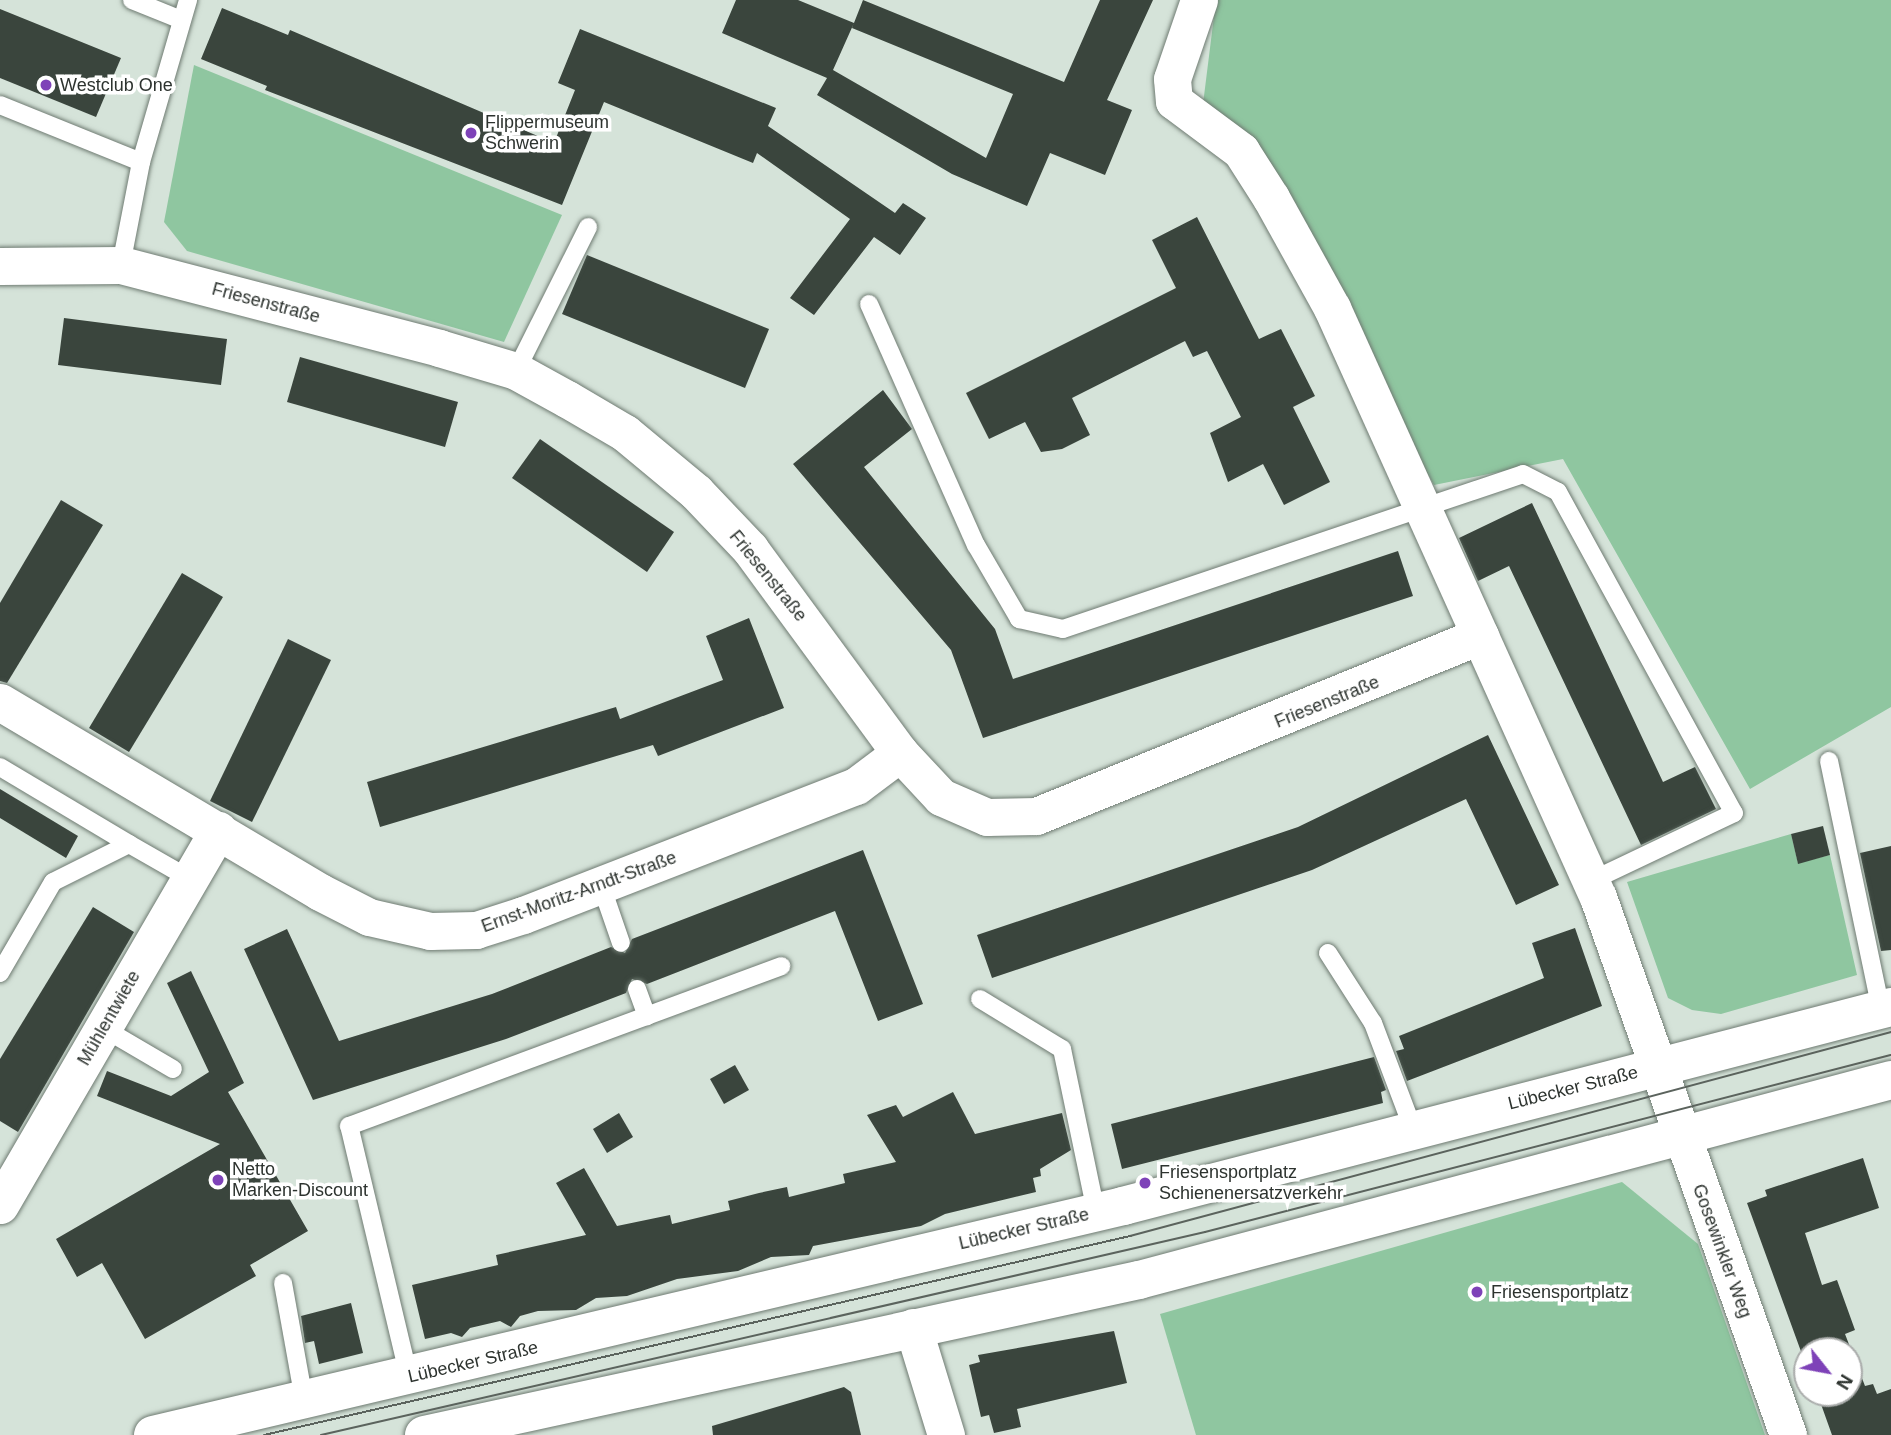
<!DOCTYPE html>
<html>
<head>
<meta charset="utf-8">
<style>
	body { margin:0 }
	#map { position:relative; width:1891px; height:1435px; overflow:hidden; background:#d5e3d9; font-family:Arial,sans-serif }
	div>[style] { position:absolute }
	.green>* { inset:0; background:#8fc6a0 }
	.building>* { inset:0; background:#3a453d }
	.roads { filter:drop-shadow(0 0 2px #6f7b72) drop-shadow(0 0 2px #6f7b72) }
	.service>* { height:18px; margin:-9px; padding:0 9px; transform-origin:9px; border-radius:9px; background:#fff }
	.minor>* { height:37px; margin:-18.5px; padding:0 18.5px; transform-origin:18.5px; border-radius:18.5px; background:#fff }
	.tertiary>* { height:38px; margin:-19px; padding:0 19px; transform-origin:19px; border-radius:19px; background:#fff }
	.tram>* { height:2px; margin:-1px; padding:0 1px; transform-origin:1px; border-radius:1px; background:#5b635d }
	.dots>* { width:19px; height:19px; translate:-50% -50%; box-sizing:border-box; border:4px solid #fff; border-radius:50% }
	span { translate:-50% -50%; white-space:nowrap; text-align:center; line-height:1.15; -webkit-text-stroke:7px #fff; paint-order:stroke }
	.poi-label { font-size:18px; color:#2d332f }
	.left { translate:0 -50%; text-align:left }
	.street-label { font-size:18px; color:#2d332f }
	.north { position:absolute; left:1793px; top:1337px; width:70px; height:70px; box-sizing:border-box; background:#fff; border:2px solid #abadac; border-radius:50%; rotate:121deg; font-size:19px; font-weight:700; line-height:28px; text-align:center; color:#2d332f }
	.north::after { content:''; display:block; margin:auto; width:24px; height:32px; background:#7e42b8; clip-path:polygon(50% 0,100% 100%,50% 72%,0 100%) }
</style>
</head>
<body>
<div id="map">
	<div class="green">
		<div style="clip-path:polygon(1216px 0,1891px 0,1891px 707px,1750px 789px,1563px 459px,1434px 485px,1332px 308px,1201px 120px)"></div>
		<div style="clip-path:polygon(194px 65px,562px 215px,504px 342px,187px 251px,164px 222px)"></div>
		<div style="clip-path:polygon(1791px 834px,1798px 863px,1830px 855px,1857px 975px,1721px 1014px,1692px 1010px,1668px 998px,1627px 882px)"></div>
		<div style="clip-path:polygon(1622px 1182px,1698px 1244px,1765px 1435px,1196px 1435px,1160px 1314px)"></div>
	</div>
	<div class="building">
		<div style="clip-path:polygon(736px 0,798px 0,854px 23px,833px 70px,986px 158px,1013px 94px,852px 28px,863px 0,1064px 82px,1100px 0,1153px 0,1107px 100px,1132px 110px,1105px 175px,1050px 153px,1027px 206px,952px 174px,817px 95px,827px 78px,722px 33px)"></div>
		<div style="clip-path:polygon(222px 8px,288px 35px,290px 30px,554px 143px,575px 90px,558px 83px,580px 29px,776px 108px,768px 126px,895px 213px,903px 203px,926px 218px,900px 255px,874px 237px,814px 315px,790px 298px,850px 219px,757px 153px,753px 163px,604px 102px,562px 205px,265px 90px,267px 86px,201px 59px)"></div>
		<div style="clip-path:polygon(0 9px,121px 58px,96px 117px,0 78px)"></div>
		<div style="clip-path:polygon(1197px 217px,1259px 339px,1281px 329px,1315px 396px,1293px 407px,1330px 482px,1284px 505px,1263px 464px,1228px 482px,1210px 433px,1241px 417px,1207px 351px,1193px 357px,1185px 341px,1072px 398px,1090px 435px,1062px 449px,1041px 452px,1025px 422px,989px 439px,966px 393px,1176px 288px,1152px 240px)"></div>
		<div style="clip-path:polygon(587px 255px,769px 329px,745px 388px,562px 314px)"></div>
		<div style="clip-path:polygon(64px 318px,227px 339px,221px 385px,58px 365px)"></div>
		<div style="clip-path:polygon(300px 357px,458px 402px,445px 447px,287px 402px)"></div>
		<div style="clip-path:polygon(883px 390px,912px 429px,864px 467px,995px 629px,1013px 679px,1398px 551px,1413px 596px,983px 738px,951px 650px,793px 464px)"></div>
		<div style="clip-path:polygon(540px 439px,674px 532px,647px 572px,512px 478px)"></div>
		<div style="clip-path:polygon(61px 500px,103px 525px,7px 683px,0 681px,0 603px)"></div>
		<div style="clip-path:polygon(1532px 503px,1663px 782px,1695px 767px,1716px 809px,1641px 845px,1509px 566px,1478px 581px,1459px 538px)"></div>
		<div style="clip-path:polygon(182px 573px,223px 597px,129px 752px,89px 728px)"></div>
		<div style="clip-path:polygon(749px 618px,784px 708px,658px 756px,653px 745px,380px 827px,367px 782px,616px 707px,620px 719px,723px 680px,706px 636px)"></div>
		<div style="clip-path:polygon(288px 639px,331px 660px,252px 822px,210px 801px)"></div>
		<div style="clip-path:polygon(1488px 735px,1559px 885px,1516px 905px,1466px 799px,1312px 870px,992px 978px,977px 935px,1298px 827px)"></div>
		<div style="clip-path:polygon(0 789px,78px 836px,66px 858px,0 818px)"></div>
		<div style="clip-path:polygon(1823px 826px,1830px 855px,1798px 864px,1791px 834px)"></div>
		<div style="clip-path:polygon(1891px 846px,1891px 950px,1881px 951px,1860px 853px)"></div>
		<div style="clip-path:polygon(863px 850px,923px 1004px,878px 1021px,835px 911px,647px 984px,632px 979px,626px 993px,506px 1039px,313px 1100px,244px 949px,287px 929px,339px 1041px,492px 994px,611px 947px,625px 953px,632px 939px)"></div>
		<div style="clip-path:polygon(93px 907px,134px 932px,18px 1132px,0 1121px,0 1059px)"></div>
		<div style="clip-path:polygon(1575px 928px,1602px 1006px,1407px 1081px,1396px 1051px,1404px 1049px,1399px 1036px,1544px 978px,1532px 943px)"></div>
		<div style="clip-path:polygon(191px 971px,244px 1083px,228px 1092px,308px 1231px,250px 1265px,256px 1276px,145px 1339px,102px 1263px,77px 1277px,56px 1239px,220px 1144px,97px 1096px,107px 1071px,171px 1096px,209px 1072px,167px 983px)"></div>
		<div style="clip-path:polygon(1374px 1057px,1386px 1090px,1381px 1092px,1383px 1103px,1122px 1169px,1111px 1124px)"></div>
		<div style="clip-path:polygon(735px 1065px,749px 1090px,724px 1104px,710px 1079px)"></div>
		<div style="clip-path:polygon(953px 1092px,975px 1134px,1062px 1113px,1071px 1150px,1040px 1169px,1041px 1176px,1033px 1178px,1036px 1192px,945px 1214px,921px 1226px,813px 1246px,809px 1255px,771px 1257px,738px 1271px,677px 1279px,627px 1296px,596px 1298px,576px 1310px,538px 1311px,520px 1316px,511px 1327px,500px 1321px,470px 1328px,462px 1337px,451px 1333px,425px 1339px,412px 1285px,498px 1265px,496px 1255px,586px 1235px,556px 1183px,584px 1168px,617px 1226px,670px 1215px,672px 1224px,730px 1210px,728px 1201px,759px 1193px,787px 1187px,789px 1197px,845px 1183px,843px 1174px,896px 1162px,867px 1115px,896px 1105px,903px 1117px)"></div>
		<div style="clip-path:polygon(619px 1113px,633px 1137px,607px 1153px,593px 1129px)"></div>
		<div style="clip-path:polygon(1863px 1158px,1879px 1208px,1805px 1233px,1822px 1285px,1837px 1280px,1855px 1330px,1845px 1334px,1865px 1386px,1873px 1384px,1877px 1394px,1891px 1389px,1891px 1435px,1832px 1435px,1817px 1393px,1849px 1393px,1849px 1351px,1807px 1351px,1807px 1371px,1798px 1368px,1803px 1357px,1747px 1203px,1767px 1196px,1765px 1190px)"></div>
		<div style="clip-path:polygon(351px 1303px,363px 1353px,319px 1364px,314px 1341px,305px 1343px,301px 1316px)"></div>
		<div style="clip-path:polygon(1114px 1331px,1127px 1383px,1017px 1409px,1021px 1427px,994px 1433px,989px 1415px,981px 1417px,969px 1365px,980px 1362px,978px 1355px)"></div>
		<div style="clip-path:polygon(844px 1387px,851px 1392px,861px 1435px,713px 1435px,712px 1426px)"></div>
	</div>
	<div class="roads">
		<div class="service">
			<div style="left:132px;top:0;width:51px;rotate:22deg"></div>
			<div style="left:0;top:105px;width:152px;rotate:22deg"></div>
			<div style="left:121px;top:265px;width:105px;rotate:-79deg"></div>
			<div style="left:141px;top:162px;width:169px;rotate:-73.8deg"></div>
			<div style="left:869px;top:304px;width:264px;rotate:66.1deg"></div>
			<div style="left:976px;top:545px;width:86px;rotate:59.8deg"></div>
			<div style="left:1019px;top:619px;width:45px;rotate:12.8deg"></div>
			<div style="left:1063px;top:629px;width:485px;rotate:-18.6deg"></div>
			<div style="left:1523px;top:474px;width:39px;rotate:27deg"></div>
			<div style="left:1558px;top:492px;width:366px;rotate:61.3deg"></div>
			<div style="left:1734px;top:813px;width:158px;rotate:154.6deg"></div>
			<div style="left:516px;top:371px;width:161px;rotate:-63.4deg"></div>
			<div style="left:1829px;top:761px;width:254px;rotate:78.2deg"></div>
			<div style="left:0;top:767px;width:150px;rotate:30.8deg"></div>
			<div style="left:601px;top:885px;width:61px;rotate:71deg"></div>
			<div style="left:1328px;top:953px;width:83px;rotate:57.3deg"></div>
			<div style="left:1373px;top:1023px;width:113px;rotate:69.3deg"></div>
			<div style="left:0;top:973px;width:105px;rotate:-59.8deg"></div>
			<div style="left:53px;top:882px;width:85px;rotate:-26.6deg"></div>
			<div style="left:129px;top:844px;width:70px;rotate:29.8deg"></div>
			<div style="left:637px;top:989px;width:29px;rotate:70deg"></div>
			<div style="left:980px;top:999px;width:96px;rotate:31.4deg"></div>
			<div style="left:1062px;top:1049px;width:167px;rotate:78.2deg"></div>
			<div style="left:103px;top:1028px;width:81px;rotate:30.4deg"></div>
			<div style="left:283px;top:1283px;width:119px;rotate:79.8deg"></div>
			<div style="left:409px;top:1377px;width:258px;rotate:-103.4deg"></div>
			<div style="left:349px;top:1126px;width:461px;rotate:-20.3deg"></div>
		</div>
		<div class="minor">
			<div style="left:1199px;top:0;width:83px;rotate:108.9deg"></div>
			<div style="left:1172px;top:79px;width:22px;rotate:85deg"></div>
			<div style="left:1174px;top:101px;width:84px;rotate:36.7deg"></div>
			<div style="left:1241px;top:151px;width:56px;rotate:57.4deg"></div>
			<div style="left:1271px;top:198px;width:126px;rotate:61deg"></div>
			<div style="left:1332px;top:308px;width:360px;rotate:65.7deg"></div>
			<div style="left:0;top:266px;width:121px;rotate:-0.5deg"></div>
			<div style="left:121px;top:265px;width:329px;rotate:14.6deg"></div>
			<div style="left:439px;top:348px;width:80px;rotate:16.6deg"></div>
			<div style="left:516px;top:371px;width:58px;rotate:28.8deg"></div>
			<div style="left:567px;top:399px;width:67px;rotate:30.4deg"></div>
			<div style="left:625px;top:433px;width:92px;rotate:39.7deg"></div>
			<div style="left:696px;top:492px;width:79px;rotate:46.5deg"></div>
			<div style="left:750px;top:549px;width:253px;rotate:53.7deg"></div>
			<div style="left:900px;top:753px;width:60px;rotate:47deg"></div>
			<div style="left:941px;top:797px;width:50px;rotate:23.5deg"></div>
			<div style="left:987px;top:817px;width:49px;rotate:-1.2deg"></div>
			<div style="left:1036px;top:816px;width:479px;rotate:-22.1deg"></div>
			<div style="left:1480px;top:636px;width:286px;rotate:65.7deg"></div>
			<div style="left:1598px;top:897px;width:571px;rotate:70.55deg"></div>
			<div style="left:0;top:702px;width:372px;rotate:30.7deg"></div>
			<div style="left:320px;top:892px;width:55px;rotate:27deg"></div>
			<div style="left:369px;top:917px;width:63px;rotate:12.9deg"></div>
			<div style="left:430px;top:931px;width:46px;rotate:-1.2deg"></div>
			<div style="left:476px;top:930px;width:49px;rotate:-17.7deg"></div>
			<div style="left:523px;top:915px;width:357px;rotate:-21.2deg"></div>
			<div style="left:856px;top:786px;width:55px;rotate:-36.9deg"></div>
			<div style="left:0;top:1205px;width:434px;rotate:-59.8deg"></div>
			<div style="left:913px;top:1327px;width:113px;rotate:73deg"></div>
		</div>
		<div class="tertiary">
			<div style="left:153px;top:1435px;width:997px;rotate:-13.28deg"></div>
			<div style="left:1123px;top:1206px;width:793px;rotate:-14.53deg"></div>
			<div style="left:424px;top:1435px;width:732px;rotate:-12.23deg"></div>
			<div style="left:1139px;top:1280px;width:778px;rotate:-14.89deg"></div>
		</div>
	</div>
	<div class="tram">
		<div style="left:264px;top:1435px;width:889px;rotate:-12.94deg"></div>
		<div style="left:1130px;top:1236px;width:788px;rotate:-15.01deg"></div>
		<div style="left:321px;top:1435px;width:907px;rotate:-12.93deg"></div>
		<div style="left:1205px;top:1232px;width:708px;rotate:-14.47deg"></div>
	</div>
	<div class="dots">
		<div style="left:46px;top:85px;background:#7e42b8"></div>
		<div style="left:471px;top:133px;background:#7e42b8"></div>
		<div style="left:218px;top:1180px;background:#7e42b8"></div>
		<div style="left:1145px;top:1183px;background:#7e42b8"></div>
		<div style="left:1477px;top:1292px;background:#7e42b8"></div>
	</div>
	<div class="poi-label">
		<span class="left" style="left:60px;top:85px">Westclub One</span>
		<span class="left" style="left:485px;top:133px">Flippermuseum<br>Schwerin</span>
		<span class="left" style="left:232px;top:1180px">Netto<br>Marken-Discount</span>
		<span class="left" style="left:1159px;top:1183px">Friesensportplatz<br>Schienenersatzverkehr</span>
		<span class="left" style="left:1491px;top:1292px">Friesensportplatz</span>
	</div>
	<div class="street-label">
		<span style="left:266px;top:303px;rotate:15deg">Friesenstraße</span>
		<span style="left:768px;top:576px;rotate:51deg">Friesenstraße</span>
		<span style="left:1327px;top:702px;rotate:-22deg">Friesenstraße</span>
		<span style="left:579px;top:892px;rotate:-20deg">Ernst-Moritz-Arndt-Straße</span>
		<span style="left:109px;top:1018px;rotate:-60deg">Mühlentwiete</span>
		<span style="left:1573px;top:1088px;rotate:-14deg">Lübecker Straße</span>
		<span style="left:1024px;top:1229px;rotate:-13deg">Lübecker Straße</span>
		<span style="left:1722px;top:1251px;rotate:70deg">Gosewinkler Weg</span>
		<span style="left:473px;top:1362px;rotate:-13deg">Lübecker Straße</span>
	</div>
	<div class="north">N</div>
</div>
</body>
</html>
